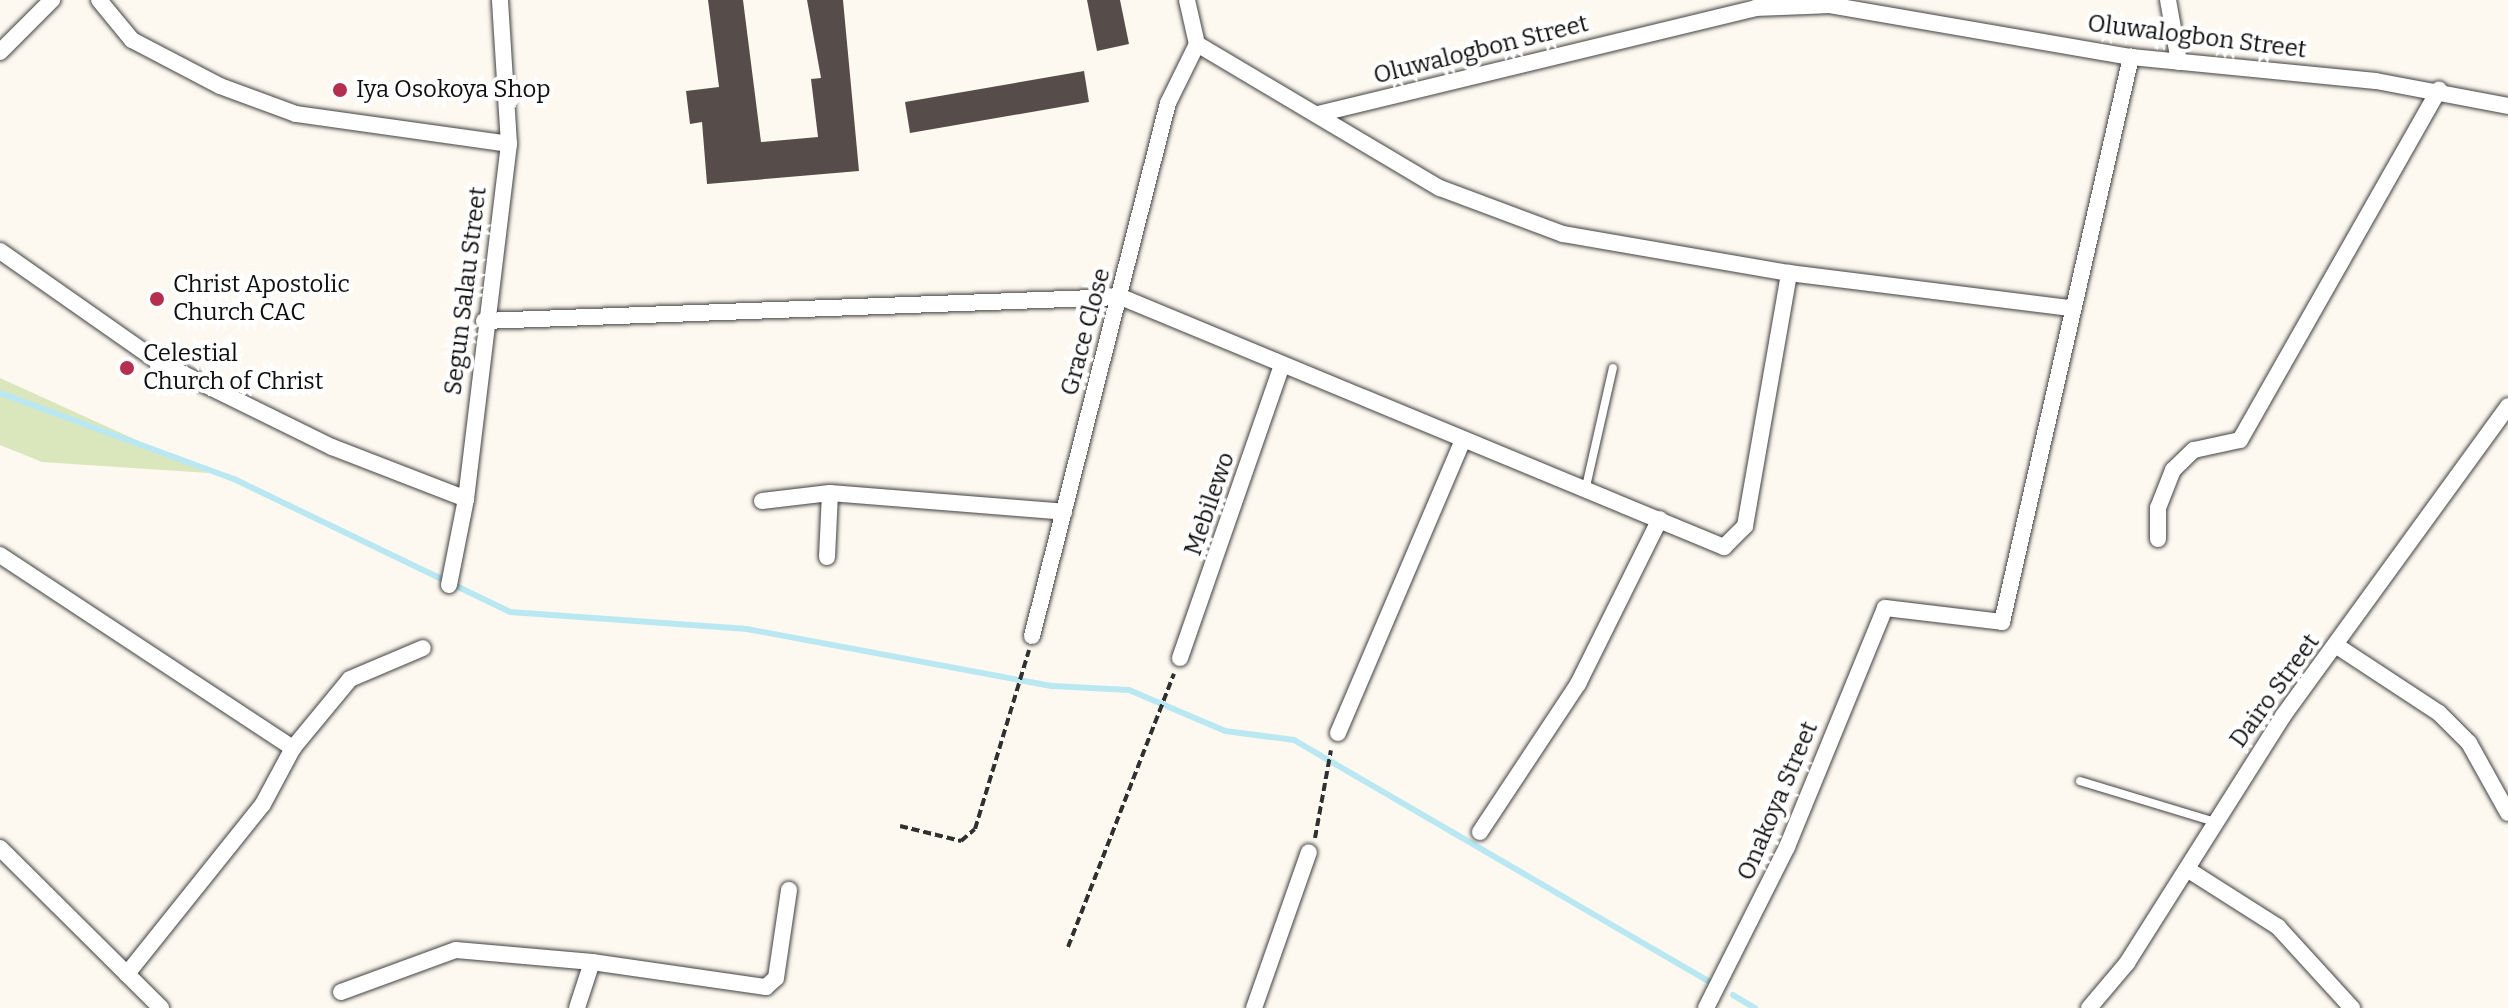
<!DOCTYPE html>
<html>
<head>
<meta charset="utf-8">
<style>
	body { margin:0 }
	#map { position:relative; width:2508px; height:1008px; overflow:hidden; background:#fef9f0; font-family:Bitter,serif }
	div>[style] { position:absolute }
	.green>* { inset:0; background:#dae6bc }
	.stream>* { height:6px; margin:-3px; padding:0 3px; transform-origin:3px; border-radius:3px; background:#b9e8f2 }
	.building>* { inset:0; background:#564d4b }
	.path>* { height:4px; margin-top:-2px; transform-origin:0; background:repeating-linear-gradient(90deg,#303030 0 8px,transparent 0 12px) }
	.roads { filter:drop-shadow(0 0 2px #414141) drop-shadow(0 0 2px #414141) }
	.lane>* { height:8px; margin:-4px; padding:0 4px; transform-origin:4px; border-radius:4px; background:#fff }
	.street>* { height:16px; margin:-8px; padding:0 8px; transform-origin:8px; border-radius:8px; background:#fff }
	.dots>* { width:22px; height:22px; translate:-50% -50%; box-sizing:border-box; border:4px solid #fff; border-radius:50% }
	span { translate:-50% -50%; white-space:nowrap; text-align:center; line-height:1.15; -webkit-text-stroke:8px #fff; paint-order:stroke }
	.street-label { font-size:24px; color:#0e0e0e }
	.poi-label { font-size:24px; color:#0e0e0e }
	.left { translate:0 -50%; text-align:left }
</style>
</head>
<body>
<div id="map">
	<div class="green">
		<div style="clip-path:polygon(0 378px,209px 473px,42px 462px,0 445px)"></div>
	</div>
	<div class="stream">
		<div style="left:0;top:393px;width:249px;rotate:20.2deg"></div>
		<div style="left:234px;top:479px;width:306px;rotate:25.7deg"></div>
		<div style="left:510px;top:612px;width:238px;rotate:4.1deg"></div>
		<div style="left:747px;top:629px;width:311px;rotate:10.6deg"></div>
		<div style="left:1053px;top:686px;width:76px;rotate:3deg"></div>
		<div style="left:1129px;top:690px;width:104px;rotate:23.1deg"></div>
		<div style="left:1225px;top:731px;width:70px;rotate:7.4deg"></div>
		<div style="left:1294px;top:740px;width:485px;rotate:30.2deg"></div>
		<div style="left:1733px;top:995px;width:26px;rotate:31deg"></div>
	</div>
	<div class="building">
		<div style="clip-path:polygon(708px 0,743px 0,761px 142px,818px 137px,811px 79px,821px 78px,807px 0,843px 0,859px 171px,707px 184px,702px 122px,690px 124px,686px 91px,719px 87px)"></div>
		<div style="clip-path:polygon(1087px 0,1120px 0,1129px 44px,1097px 51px)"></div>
		<div style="clip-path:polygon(1084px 71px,1089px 102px,910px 133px,905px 102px)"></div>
	</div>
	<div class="path">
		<div style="left:900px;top:826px;width:63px;rotate:13.8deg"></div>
		<div style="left:961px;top:841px;width:18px;rotate:-41deg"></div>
		<div style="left:975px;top:829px;width:187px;rotate:-73.2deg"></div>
		<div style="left:1315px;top:838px;width:89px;rotate:-79.7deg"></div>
		<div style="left:1068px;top:947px;width:293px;rotate:-68.8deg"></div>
	</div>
	<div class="roads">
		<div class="lane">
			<div style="left:1585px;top:491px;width:126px;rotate:-77.2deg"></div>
			<div style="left:2080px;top:781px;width:141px;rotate:16.9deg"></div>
		</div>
		<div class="street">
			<div style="left:99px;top:0;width:52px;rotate:50.5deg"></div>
			<div style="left:132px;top:40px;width:99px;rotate:27.6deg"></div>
			<div style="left:220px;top:86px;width:81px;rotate:20.2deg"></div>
			<div style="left:296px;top:114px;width:215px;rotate:8deg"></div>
			<div style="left:1187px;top:0;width:45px;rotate:77.2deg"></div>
			<div style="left:1197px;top:44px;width:282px;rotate:30.7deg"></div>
			<div style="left:1440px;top:188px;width:131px;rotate:20.5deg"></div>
			<div style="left:1563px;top:234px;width:229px;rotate:9.8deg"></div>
			<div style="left:1789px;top:273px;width:284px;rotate:7.1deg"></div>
			<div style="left:2168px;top:0;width:63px;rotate:79.9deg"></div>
			<div style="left:0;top:52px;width:74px;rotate:-45deg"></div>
			<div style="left:1318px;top:114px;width:450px;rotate:-13.6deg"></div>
			<div style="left:1755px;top:8px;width:74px;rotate:-2.3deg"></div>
			<div style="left:1829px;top:5px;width:306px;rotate:9.8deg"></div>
			<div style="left:2131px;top:57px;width:246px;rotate:5.6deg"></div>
			<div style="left:2376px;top:81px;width:134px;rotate:10.7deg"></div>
			<div style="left:0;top:251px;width:192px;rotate:35deg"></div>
			<div style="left:157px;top:361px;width:195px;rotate:26.2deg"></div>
			<div style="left:332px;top:447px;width:144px;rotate:21.2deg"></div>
			<div style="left:484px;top:321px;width:637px;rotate:-2.16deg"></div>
			<div style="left:1121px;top:297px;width:653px;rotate:22.52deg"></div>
			<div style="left:1724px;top:547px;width:30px;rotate:-45deg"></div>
			<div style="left:1745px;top:526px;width:257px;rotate:-80.1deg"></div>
			<div style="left:762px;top:501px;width:68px;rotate:-6.7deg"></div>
			<div style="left:2158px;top:539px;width:31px;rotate:-90deg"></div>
			<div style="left:2158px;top:508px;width:41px;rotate:-68.5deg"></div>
			<div style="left:2173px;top:470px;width:29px;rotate:-44deg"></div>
			<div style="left:2194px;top:450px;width:47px;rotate:-12.3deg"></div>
			<div style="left:2240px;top:440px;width:403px;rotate:-60.4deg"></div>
			<div style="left:0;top:555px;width:351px;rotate:33.4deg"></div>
			<div style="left:293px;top:748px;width:64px;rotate:118.2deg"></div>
			<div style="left:263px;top:804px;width:218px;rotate:128.7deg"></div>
			<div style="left:827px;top:557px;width:64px;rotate:-87.3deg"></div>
			<div style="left:830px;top:493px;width:235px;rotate:4.6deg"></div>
			<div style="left:449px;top:585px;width:88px;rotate:-78.8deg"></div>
			<div style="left:466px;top:499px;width:358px;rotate:-83.1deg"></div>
			<div style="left:509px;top:144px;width:144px;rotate:-93.6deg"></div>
			<div style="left:1032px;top:636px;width:550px;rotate:-75.69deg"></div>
			<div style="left:1168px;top:103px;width:66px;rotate:-63.8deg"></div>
			<div style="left:2337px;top:646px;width:122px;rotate:33.3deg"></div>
			<div style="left:2439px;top:713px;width:42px;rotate:45deg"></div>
			<div style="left:2469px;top:743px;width:80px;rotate:60.9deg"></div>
			<div style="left:1180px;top:658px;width:310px;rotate:-70.8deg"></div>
			<div style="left:1338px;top:733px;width:314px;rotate:-66.9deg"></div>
			<div style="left:293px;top:748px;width:89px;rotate:-50.4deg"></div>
			<div style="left:350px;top:679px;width:79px;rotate:-23deg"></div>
			<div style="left:1480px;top:832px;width:178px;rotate:-56.5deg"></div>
			<div style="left:1578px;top:684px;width:184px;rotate:-63.6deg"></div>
			<div style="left:0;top:848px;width:227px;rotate:44.8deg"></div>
			<div style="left:2187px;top:869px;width:108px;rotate:32.5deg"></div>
			<div style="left:2278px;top:927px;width:110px;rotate:47.6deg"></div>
			<div style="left:592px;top:962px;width:176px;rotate:8.2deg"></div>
			<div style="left:766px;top:987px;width:13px;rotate:-42deg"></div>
			<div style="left:776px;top:978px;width:89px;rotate:-81.6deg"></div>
			<div style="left:341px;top:992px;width:122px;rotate:-20.1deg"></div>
			<div style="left:456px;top:950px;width:137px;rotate:5deg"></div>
			<div style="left:592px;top:962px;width:48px;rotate:108.1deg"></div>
			<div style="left:1254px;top:1008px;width:165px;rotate:-70.6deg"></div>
			<div style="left:1706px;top:1008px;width:180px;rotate:-63.3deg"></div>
			<div style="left:1787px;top:847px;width:258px;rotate:-67.7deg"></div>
			<div style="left:1885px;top:608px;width:118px;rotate:6.8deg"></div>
			<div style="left:2002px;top:622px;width:580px;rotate:-77.14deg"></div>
			<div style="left:2089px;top:1008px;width:59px;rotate:-49.8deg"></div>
			<div style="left:2127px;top:963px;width:292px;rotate:-57.7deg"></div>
			<div style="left:2283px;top:716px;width:383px;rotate:-54deg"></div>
		</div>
	</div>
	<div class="dots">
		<div style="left:340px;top:90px;background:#b43050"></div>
		<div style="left:157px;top:299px;background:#b43050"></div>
		<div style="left:127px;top:368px;background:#b43050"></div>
	</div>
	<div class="street-label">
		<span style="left:2197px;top:37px;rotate:7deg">Oluwalogbon Street</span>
		<span style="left:1481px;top:50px;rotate:-14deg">Oluwalogbon Street</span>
		<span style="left:466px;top:291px;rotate:-83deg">Segun Salau Street</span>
		<span style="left:1086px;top:332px;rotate:-75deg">Grace Close</span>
		<span style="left:1210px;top:504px;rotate:-71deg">Mebilewo</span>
		<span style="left:2275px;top:691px;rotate:-54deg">Dairo Street</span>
		<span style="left:1778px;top:801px;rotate:-67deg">Onakoya Street</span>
	</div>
	<div class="poi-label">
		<span class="left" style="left:356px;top:90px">Iya Osokoya Shop</span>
		<span class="left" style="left:173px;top:299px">Christ Apostolic<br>Church CAC</span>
		<span class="left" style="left:143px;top:368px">Celestial<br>Church of Christ</span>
	</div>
</div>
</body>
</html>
